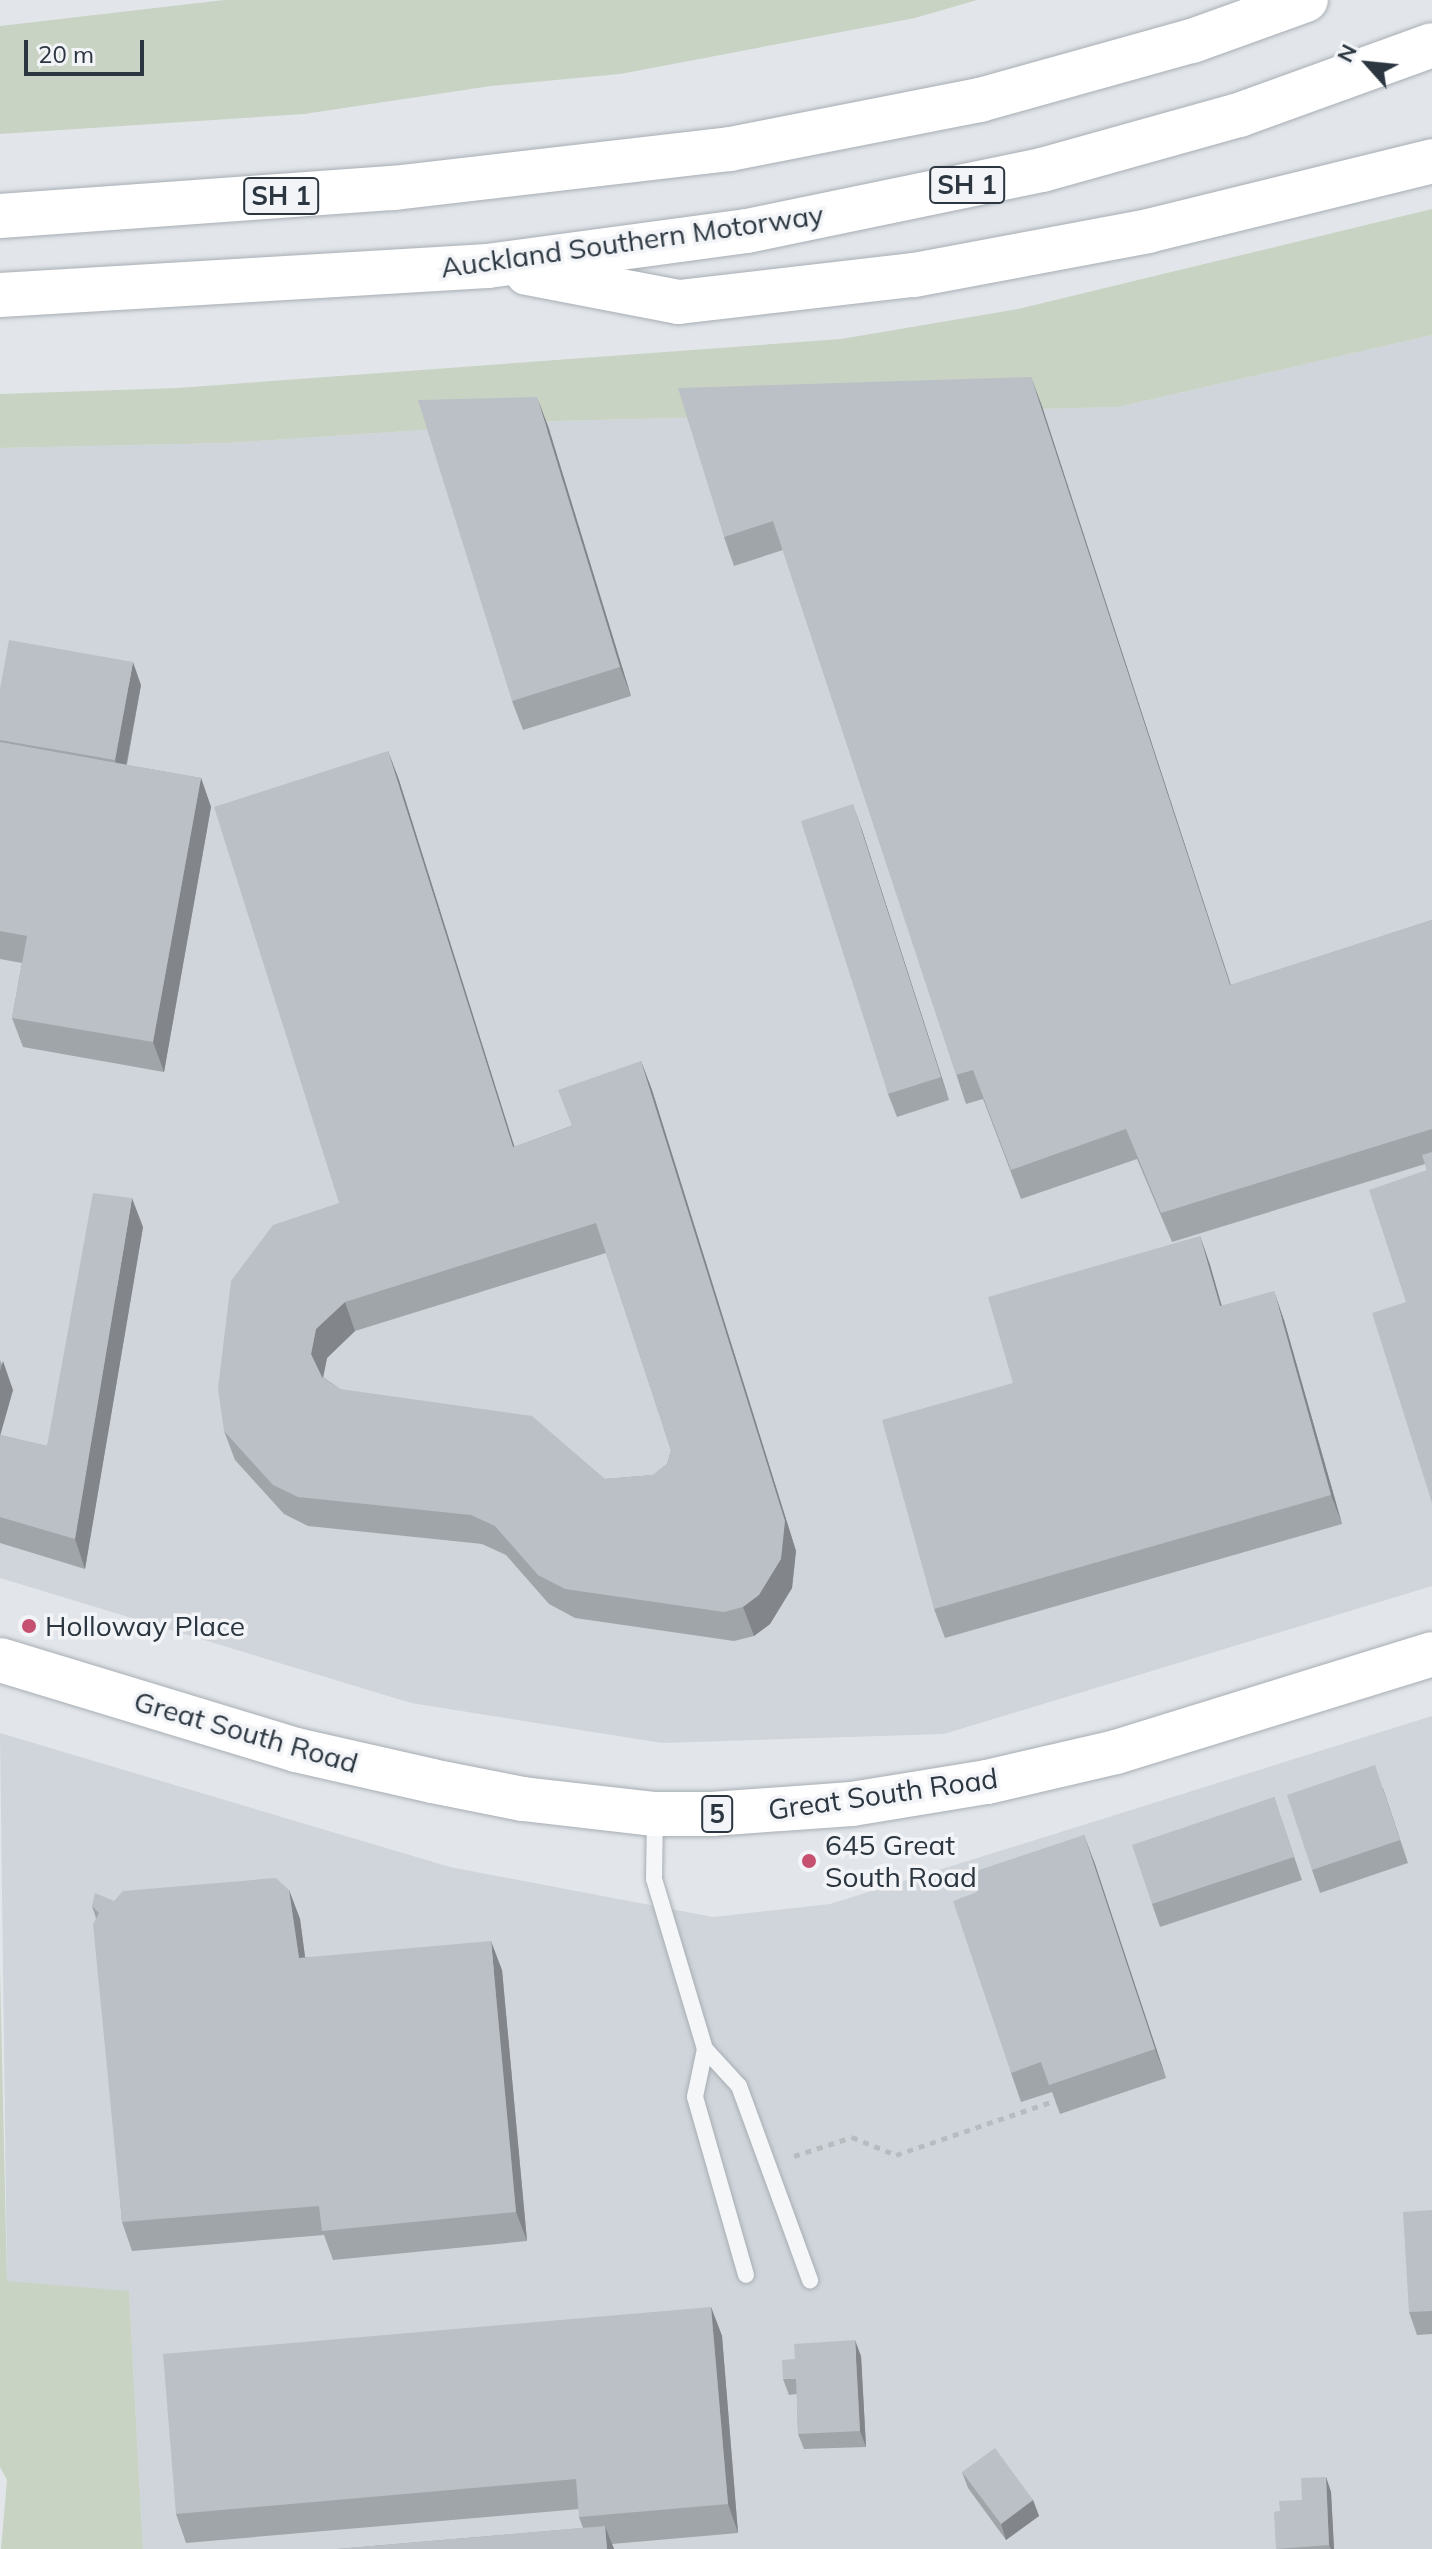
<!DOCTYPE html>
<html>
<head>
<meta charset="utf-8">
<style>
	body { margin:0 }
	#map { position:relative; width:1432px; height:2549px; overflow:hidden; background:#e2e6ea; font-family:Mulish,sans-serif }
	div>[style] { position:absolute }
	.built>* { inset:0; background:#d0d5db }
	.green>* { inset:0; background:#c9d3c4 }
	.path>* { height:5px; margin-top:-2.5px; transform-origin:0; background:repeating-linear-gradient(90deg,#b8bcc1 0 6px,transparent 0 12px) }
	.roads { filter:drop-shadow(0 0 2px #a7aeb4) drop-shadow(0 0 2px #a7aeb4) }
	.service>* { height:16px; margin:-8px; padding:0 8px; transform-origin:8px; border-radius:8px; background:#f5f6f8 }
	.primary>* { height:44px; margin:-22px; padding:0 22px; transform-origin:22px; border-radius:22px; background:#fff }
	.motorway>* { height:44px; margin:-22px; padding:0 22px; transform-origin:22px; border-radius:22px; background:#fff }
	.wall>* { inset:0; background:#a0a5aa }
	.shaded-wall>* { inset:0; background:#82868b }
	.building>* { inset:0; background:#bac0c6 }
	.dots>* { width:22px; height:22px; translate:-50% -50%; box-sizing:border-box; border:4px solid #f2f4f7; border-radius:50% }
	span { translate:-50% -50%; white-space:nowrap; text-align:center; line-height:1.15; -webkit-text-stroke:7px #f2f4f7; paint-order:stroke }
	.shield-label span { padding:2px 6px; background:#f2f4f7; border:2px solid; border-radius:6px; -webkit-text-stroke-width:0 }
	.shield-label { font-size:26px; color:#2b3640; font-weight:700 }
	.street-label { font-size:28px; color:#2b3640 }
	.poi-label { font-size:28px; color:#2b3640 }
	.left { translate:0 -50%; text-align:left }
	.north { position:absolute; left:1328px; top:24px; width:80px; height:80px; -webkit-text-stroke:6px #f2f4f7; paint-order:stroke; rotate:297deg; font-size:22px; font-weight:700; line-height:32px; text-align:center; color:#2b3640 }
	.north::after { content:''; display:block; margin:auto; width:28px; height:36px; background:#2b3640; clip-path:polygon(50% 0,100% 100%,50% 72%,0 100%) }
	.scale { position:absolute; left:24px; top:40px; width:120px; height:36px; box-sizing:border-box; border:4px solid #2b3640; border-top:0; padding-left:10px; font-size:24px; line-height:28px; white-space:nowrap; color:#2b3640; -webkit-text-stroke:6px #f2f4f7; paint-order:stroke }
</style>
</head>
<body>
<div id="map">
	<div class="built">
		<div style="clip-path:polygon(1432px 335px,1432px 1586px,944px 1734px,662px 1743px,411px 1703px,0 1578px,0 448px,228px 443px,559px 421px,1118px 407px)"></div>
		<div style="clip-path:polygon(1432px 1716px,1432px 2549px,143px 2549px,129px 2292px,7px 2282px,0 1733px,450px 1867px,713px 1917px,830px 1904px)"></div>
	</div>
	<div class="green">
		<div style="clip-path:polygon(224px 0,977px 0,915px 18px,620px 74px,491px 86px,304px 114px,0 134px,0 26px)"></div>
		<div style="clip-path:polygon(1432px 209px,1432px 335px,1118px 407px,559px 421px,228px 443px,0 448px,0 394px,177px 388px,841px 339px,1018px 309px)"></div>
		<div style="clip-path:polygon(0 1968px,7px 2281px,129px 2291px,143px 2549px,1px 2549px,7px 2480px,0 2467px)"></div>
	</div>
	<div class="path">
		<div style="left:794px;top:2156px;width:61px;rotate:-18.1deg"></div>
		<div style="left:852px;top:2137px;width:48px;rotate:22.2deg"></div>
		<div style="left:896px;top:2155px;width:167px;rotate:-18.9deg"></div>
	</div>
	<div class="roads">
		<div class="service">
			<div style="left:655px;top:1815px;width:64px;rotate:90.9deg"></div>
			<div style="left:654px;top:1879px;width:177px;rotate:73.3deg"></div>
			<div style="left:705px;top:2049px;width:50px;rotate:47.4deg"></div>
			<div style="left:739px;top:2086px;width:207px;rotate:69.9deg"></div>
			<div style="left:705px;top:2049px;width:49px;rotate:101.8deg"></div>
			<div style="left:695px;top:2097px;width:185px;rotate:74deg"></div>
		</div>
		<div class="primary">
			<div style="left:0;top:1660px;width:309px;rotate:16.9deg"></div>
			<div style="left:296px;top:1750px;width:139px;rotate:12.8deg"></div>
			<div style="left:432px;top:1781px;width:93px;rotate:11.2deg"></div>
			<div style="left:523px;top:1799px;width:133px;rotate:6.5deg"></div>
			<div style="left:655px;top:1814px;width:57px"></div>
			<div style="left:712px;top:1814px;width:140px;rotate:-4.1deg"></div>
			<div style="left:852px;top:1804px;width:137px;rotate:-9.3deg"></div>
			<div style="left:987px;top:1782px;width:132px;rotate:-13.1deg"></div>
			<div style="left:1116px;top:1752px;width:331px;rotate:-17.2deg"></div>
		</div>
		<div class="motorway">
			<div style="left:0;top:216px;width:394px;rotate:-4.1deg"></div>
			<div style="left:393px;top:188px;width:339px;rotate:-6.6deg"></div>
			<div style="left:730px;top:149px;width:255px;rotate:-11.1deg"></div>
			<div style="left:980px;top:100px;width:220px;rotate:-15.6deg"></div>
			<div style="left:1192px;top:41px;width:121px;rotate:-19.8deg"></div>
			<div style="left:527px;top:273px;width:155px;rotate:10.8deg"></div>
			<div style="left:679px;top:302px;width:237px;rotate:-6.6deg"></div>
			<div style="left:914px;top:275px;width:238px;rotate:-10.6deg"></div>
			<div style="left:1148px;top:231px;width:292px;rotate:-13.8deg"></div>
			<div style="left:0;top:295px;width:489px;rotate:-3.4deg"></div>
			<div style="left:488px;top:266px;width:261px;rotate:-7.7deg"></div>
			<div style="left:747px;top:231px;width:301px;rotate:-11.7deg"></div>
			<div style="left:1042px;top:170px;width:205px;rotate:-15.6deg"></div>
			<div style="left:1239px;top:115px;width:205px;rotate:-19.9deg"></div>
		</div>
	</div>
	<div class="wall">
		<div style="clip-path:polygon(1031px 377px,1231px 985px,1432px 920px,1432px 1503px,1406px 1302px,1427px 1170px,1425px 1164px,1172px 1242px,1137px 1159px,1021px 1199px,983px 1099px,966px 1104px,783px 550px,734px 566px,724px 537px)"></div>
		<div style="clip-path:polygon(548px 426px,631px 696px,523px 730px,512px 701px)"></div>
		<div style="clip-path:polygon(141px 685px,127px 765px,201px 778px,211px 807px,164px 1072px,23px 1047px,12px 1018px,22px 963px,0 959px,0 689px)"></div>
		<div style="clip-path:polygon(evenodd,388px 751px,399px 780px,514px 1147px,571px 1126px,641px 1061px,652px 1090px,796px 1551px,792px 1588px,770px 1624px,754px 1636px,734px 1641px,575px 1618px,549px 1604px,506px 1555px,482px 1544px,308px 1526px,284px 1514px,235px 1460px,224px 1431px,339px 1203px,388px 751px,606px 1253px,671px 1450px,667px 1464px,653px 1475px,605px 1479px,340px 1389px,323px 1377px,327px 1358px,355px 1331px,606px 1253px)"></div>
		<div style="clip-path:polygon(861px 827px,949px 1100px,897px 1117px,888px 1094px)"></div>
		<div style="clip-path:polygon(143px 1227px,85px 1569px,0 1543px,0 1360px,13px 1390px,0 1435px,47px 1446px)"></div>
		<div style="clip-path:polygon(1200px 1236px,1210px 1265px,1222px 1306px,1284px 1320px,1342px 1524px,945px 1638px,934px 1609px,1013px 1383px)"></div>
		<div style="clip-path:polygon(1383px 1788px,1408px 1863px,1320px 1893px,1312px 1870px)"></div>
		<div style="clip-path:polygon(1274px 1797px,1302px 1880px,1160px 1927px,1152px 1904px)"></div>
		<div style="clip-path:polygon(1084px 1835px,1166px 2078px,1060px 2114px,1052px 2092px,1021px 2102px,1011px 2073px,977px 1892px)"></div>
		<div style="clip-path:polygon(289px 1890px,300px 1919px,305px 1957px,502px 1970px,527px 2241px,333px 2260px,324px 2235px,132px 2251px,122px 2222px,96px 1918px,92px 1906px,114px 1901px)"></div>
		<div style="clip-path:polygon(1432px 2210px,1432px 2334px,1417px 2335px,1409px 2312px)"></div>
		<div style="clip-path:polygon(711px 2307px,722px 2336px,738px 2533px,612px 2544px,614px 2549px,337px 2549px,583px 2528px,579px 2517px,579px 2509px,186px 2543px,176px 2514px)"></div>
		<div style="clip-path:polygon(861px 2356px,866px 2447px,804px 2449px,798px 2434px,797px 2394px,789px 2395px,783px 2379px,795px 2359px)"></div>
		<div style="clip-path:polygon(962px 2472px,1033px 2500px,1039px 2516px,1006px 2540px,968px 2488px)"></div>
		<div style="clip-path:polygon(1326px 2477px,1331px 2492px,1334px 2549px,1276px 2549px,1280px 2511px,1302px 2500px)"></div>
	</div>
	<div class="shaded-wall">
		<div style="clip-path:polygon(1031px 377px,1042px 406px,1240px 1014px,1230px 985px)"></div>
		<div style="clip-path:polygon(537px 397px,548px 426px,631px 696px,620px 667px)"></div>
		<div style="clip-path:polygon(133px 662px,141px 685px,123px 782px,115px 760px)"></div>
		<div style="clip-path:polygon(388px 751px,399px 780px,524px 1177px,513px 1147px)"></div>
		<div style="clip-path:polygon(201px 778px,211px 807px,164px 1072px,153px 1042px)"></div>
		<div style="clip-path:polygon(853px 804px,861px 827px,949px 1100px,941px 1077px)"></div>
		<div style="clip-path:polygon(641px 1061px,652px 1090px,796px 1551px,792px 1588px,770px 1624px,754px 1636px,743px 1607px)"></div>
		<div style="clip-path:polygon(132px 1198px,143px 1227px,85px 1569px,75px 1539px)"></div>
		<div style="clip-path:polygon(1200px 1236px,1210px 1265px,1230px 1336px,1220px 1306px)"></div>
		<div style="clip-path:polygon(1274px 1291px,1284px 1320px,1342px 1524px,1331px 1495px)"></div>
		<div style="clip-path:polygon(345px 1302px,355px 1331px,327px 1358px,322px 1383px,311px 1354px,316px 1329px)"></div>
		<div style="clip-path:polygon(3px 1361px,13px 1390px,0 1436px,0 1371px)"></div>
		<div style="clip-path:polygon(1084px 1835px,1095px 1864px,1166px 2078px,1155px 2049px)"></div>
		<div style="clip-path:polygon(289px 1890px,300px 1919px,309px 1987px,299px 1958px)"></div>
		<div style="clip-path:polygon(491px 1941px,502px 1970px,527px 2241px,516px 2212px)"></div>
		<div style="clip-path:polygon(711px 2307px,722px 2336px,738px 2533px,728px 2504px)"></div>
		<div style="clip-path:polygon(855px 2340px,861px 2356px,866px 2447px,860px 2431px)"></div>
		<div style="clip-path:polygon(1326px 2477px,1331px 2492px,1334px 2549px,1331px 2549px,1329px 2545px)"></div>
		<div style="clip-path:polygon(1033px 2500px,1039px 2516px,1006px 2540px,1001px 2524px)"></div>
		<div style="clip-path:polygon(605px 2526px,614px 2549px,607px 2549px)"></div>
	</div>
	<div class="building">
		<div style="clip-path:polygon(1031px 377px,1230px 985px,1432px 920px,1432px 1129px,1161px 1213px,1126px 1129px,1011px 1170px,973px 1070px,956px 1075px,773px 521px,724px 537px,678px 388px)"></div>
		<div style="clip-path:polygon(537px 397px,620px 667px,512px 701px,418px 400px)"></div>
		<div style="clip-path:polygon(9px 640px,133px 662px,115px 760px,0 740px,0 689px)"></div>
		<div style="clip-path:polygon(0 742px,201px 778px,153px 1042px,12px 1018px,27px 936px,0 931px)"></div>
		<div style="clip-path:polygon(evenodd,388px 751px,513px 1147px,572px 1126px,558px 1090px,641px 1061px,785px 1521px,781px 1559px,759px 1595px,743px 1607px,724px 1612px,565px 1589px,538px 1575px,495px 1526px,471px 1515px,298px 1497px,273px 1485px,224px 1431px,218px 1388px,231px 1281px,273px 1225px,339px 1203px,214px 807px,388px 751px,596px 1223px,671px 1450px,667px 1464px,653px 1475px,605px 1479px,532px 1416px,340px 1389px,322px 1377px,311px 1354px,316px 1329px,345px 1302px,596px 1223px)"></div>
		<div style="clip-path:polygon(853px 804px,941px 1077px,888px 1094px,801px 821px)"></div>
		<div style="clip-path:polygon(1432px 1152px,1432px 1186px,1422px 1155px)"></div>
		<div style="clip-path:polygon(1427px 1170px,1432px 1186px,1432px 1503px,1372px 1313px,1406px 1302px,1369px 1190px)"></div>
		<div style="clip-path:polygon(93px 1193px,132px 1198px,75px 1539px,0 1517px,0 1435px,47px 1446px)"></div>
		<div style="clip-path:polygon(1200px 1236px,1220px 1306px,1274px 1291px,1331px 1495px,934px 1609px,882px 1420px,1013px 1383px,988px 1297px)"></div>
		<div style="clip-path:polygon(1375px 1765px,1400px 1840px,1312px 1870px,1287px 1795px)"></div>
		<div style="clip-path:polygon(1274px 1797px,1294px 1857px,1152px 1904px,1132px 1845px)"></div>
		<div style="clip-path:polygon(1084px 1835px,1155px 2049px,1049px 2085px,1041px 2062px,1011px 2073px,953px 1901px,977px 1892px,970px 1873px)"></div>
		<div style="clip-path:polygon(276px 1878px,289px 1890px,299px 1958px,491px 1941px,516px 2212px,322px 2231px,319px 2206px,122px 2222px,93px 1924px,99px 1913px,92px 1906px,95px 1893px,114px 1901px,123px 1891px)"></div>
		<div style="clip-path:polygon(1432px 2210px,1432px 2311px,1409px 2312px,1403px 2212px)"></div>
		<div style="clip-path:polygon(711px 2307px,728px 2504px,579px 2517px,576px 2479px,176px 2514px,163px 2354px)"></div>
		<div style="clip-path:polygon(855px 2340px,860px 2431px,798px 2434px,796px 2379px,783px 2379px,782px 2360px,795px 2359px,794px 2344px)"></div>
		<div style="clip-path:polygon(995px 2448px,1033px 2500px,1001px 2524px,962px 2472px)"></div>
		<div style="clip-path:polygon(1326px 2477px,1329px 2545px,1276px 2549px,1274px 2512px,1280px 2511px,1279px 2501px,1302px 2500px,1301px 2478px)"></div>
		<div style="clip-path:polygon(605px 2526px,607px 2549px,337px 2549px)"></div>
	</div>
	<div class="dots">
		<div style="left:29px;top:1626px;background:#c65070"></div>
		<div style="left:809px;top:1861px;background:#c65070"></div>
	</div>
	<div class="shield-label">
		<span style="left:967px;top:185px">SH 1</span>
		<span style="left:281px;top:196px">SH 1</span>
		<span style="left:717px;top:1814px">5</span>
	</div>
	<div class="street-label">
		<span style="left:632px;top:241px;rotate:-8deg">Auckland Southern Motorway</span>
		<span style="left:246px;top:1732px;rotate:16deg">Great South Road</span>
		<span style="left:883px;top:1794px;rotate:-8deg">Great South Road</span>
	</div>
	<div class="poi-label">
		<span class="left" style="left:45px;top:1626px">Holloway Place</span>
		<span class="left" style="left:825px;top:1861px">645 Great<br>South Road</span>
	</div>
	<div class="north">N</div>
	<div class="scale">20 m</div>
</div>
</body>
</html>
